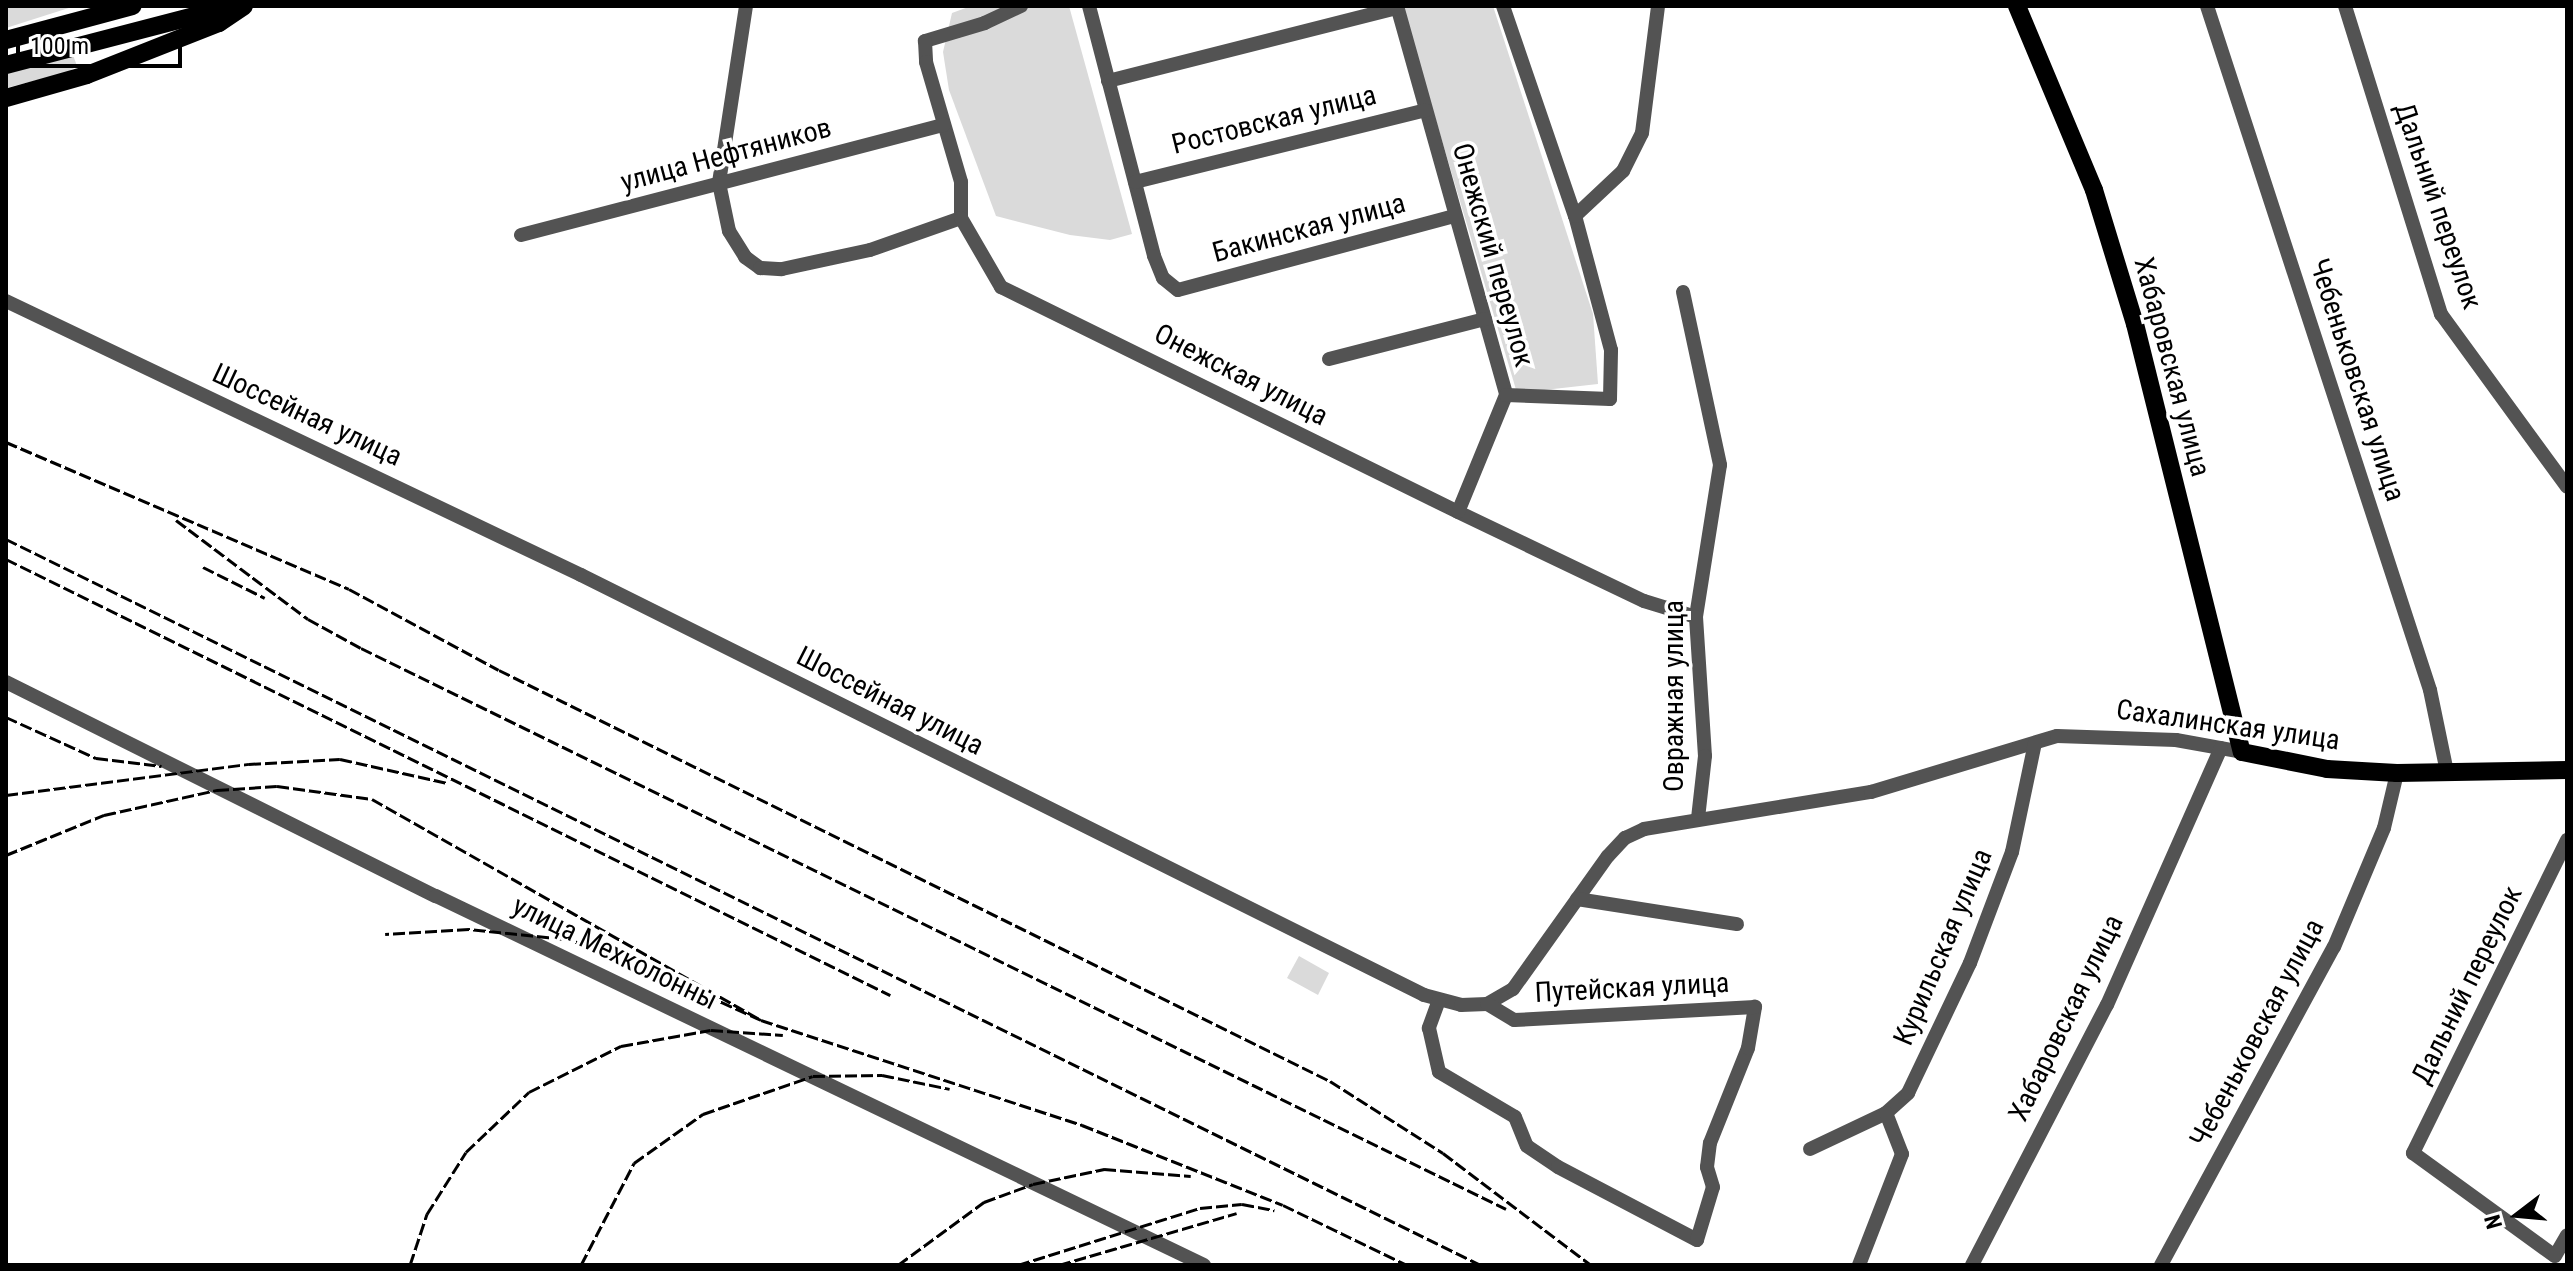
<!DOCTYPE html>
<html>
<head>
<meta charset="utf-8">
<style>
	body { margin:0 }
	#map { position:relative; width:2573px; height:1271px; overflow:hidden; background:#fff; font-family:"Roboto Condensed",sans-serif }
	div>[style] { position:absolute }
	.green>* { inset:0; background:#dadada }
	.minor>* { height:14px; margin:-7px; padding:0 7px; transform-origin:7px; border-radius:7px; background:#535353 }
	.major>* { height:18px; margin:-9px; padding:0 9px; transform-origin:9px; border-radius:9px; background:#000 }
	.rail>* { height:3px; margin-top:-1.5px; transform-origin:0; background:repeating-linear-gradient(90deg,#000 0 12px,transparent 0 16px) }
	span { translate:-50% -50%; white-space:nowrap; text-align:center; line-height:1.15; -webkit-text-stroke:7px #fff; paint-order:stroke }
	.street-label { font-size:28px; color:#000 }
	.frame { position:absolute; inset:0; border:8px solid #000; pointer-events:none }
	.north { position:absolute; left:2477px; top:1175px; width:80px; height:80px; -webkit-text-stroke:6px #fff; paint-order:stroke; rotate:254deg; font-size:22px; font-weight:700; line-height:32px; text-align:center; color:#000 }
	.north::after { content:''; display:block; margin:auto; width:28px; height:36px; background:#000; clip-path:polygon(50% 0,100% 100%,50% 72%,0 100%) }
	.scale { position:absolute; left:16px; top:32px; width:166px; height:36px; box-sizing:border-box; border:4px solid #000; border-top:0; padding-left:10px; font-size:24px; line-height:28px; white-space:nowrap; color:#000; -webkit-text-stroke:6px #fff; paint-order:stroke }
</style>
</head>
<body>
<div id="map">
	<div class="green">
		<div style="clip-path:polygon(6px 6px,75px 6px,6px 28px)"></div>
		<div style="clip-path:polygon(971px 6px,1069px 6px,1132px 234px,1110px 240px,1070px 235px,996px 216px,949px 90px,943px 52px,952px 13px)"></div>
		<div style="clip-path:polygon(1402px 6px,1493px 6px,1593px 314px,1598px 384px,1517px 393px)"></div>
		<div style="clip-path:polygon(73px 55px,77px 66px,68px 72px,6px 88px,6px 72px)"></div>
		<div style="clip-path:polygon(1299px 956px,1329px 973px,1318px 995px,1287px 978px)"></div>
	</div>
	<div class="minor">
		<div style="left:746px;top:6px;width:179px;rotate:98.7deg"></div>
		<div style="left:719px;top:183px;width:49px;rotate:78.2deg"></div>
		<div style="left:729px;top:231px;width:31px;rotate:58deg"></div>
		<div style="left:745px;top:257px;width:19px;rotate:36deg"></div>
		<div style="left:760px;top:268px;width:22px;rotate:3deg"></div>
		<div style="left:782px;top:269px;width:90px;rotate:-12.2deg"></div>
		<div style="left:870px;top:250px;width:96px;rotate:-19.4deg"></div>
		<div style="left:1021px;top:6px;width:40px;rotate:155deg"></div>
		<div style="left:985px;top:23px;width:63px;rotate:163.3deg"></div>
		<div style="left:925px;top:41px;width:21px;rotate:87deg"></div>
		<div style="left:926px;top:62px;width:125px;rotate:73.7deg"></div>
		<div style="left:961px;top:182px;width:36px;rotate:90deg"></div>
		<div style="left:961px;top:218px;width:80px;rotate:59.9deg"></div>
		<div style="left:1001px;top:287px;width:509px;rotate:26.21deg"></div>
		<div style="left:1458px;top:512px;width:206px;rotate:25.6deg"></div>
		<div style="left:1644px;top:601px;width:54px;rotate:17.1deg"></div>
		<div style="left:1089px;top:6px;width:258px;rotate:75.4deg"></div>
		<div style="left:1154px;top:256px;width:24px;rotate:68deg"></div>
		<div style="left:1163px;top:278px;width:19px;rotate:39deg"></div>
		<div style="left:1178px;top:290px;width:286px;rotate:-15deg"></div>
		<div style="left:1397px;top:6px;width:404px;rotate:74.3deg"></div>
		<div style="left:1506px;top:395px;width:126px;rotate:112.3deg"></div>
		<div style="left:1503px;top:6px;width:222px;rotate:71.1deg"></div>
		<div style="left:2207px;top:6px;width:719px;rotate:71.94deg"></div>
		<div style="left:2430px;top:690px;width:84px;rotate:78.3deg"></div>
		<div style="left:2345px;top:6px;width:323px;rotate:72.7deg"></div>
		<div style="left:2441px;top:314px;width:214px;rotate:53.9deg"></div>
		<div style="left:1108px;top:81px;width:298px;rotate:-14.2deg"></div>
		<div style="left:1135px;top:182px;width:299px;rotate:-13.9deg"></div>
		<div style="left:521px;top:235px;width:437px;rotate:-14.6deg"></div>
		<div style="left:1683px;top:292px;width:177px;rotate:77.9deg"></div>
		<div style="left:1720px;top:465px;width:154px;rotate:99deg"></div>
		<div style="left:1696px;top:617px;width:139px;rotate:86.3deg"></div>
		<div style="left:1705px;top:756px;width:62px;rotate:96.4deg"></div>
		<div style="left:6px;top:301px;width:637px;rotate:25.48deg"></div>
		<div style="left:581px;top:575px;width:942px;rotate:26.48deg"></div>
		<div style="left:1424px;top:995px;width:38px;rotate:15deg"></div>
		<div style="left:1461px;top:1005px;width:26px;rotate:-2deg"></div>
		<div style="left:1487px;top:1004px;width:30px;rotate:-30deg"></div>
		<div style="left:1513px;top:989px;width:163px;rotate:-54.5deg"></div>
		<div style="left:1608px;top:856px;width:25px;rotate:-47deg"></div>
		<div style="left:1625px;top:838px;width:21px;rotate:-25deg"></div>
		<div style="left:1644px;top:829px;width:230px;rotate:-9.3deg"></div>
		<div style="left:1871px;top:792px;width:194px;rotate:-16.8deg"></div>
		<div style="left:2057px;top:736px;width:119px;rotate:1.9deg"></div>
		<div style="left:2176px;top:740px;width:67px;rotate:10.3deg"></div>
		<div style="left:1329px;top:359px;width:161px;rotate:-14.4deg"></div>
		<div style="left:1506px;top:395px;width:104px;rotate:2.2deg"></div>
		<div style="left:1610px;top:399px;width:49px;rotate:-88.8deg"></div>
		<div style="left:1611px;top:350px;width:139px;rotate:-105deg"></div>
		<div style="left:1575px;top:216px;width:66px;rotate:-43.2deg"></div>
		<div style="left:1623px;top:171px;width:42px;rotate:-63.4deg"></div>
		<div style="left:1642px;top:133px;width:128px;rotate:-82.8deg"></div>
		<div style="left:6px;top:682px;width:480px;rotate:26.5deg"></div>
		<div style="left:436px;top:896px;width:852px;rotate:25.66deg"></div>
		<div style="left:2567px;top:840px;width:349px;rotate:116.2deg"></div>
		<div style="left:2413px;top:1153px;width:175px;rotate:36deg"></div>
		<div style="left:2555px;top:1256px;width:24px;rotate:-60deg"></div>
		<div style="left:1577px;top:899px;width:162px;rotate:8.9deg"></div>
		<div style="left:1439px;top:1000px;width:30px;rotate:110deg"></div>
		<div style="left:1429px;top:1028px;width:45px;rotate:77.2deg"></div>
		<div style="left:1439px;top:1072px;width:88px;rotate:30.6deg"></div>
		<div style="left:1515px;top:1117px;width:31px;rotate:68deg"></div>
		<div style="left:1527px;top:1146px;width:37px;rotate:34deg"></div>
		<div style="left:1558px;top:1167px;width:157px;rotate:27.7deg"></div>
		<div style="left:1697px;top:1240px;width:55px;rotate:-73.2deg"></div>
		<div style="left:1713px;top:1187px;width:21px;rotate:-107deg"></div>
		<div style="left:1707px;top:1167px;width:24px;rotate:-83deg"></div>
		<div style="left:1710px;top:1143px;width:102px;rotate:-68.2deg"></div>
		<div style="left:1748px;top:1048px;width:42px;rotate:-80.3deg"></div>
		<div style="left:1755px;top:1007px;width:241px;rotate:176.9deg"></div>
		<div style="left:1514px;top:1020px;width:31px;rotate:-149deg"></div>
		<div style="left:1810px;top:1149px;width:84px;rotate:-25.3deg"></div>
		<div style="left:1886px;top:1113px;width:30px;rotate:-42deg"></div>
		<div style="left:1908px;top:1093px;width:144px;rotate:-64.5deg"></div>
		<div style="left:1970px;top:963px;width:119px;rotate:-69.3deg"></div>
		<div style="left:2012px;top:852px;width:111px;rotate:-78.1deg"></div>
		<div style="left:1859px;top:1265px;width:119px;rotate:-68.8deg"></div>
		<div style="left:1902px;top:1154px;width:44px;rotate:-111.3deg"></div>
		<div style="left:1972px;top:1265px;width:293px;rotate:-62.6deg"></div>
		<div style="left:2107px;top:1005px;width:281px;rotate:-66.1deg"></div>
		<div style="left:2161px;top:1265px;width:362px;rotate:-61.5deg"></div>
		<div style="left:2334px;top:947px;width:129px;rotate:-67.2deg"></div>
		<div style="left:2384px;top:828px;width:57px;rotate:-76.7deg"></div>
	</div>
	<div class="major">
		<div style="left:2017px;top:6px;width:199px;rotate:67.3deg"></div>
		<div style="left:2094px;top:190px;width:140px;rotate:73deg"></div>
		<div style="left:2135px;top:324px;width:441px;rotate:76deg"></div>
		<div style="left:2242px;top:752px;width:87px;rotate:11.3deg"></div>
		<div style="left:2327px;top:769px;width:70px;rotate:3.3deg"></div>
		<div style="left:2397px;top:773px;width:170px;rotate:-1deg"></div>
		<div style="left:6px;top:40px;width:131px;rotate:-15deg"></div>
		<div style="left:6px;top:65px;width:234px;rotate:-14.6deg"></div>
		<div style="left:6px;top:98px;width:84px;rotate:-15.9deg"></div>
		<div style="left:87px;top:75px;width:142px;rotate:-21.5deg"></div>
		<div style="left:219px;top:23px;width:30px;rotate:-34deg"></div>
	</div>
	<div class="rail">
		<div style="left:6px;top:442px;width:373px;rotate:23.2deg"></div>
		<div style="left:349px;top:589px;width:170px;rotate:28.4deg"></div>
		<div style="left:499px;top:670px;width:927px;rotate:26.32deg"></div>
		<div style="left:1330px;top:1081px;width:134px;rotate:32.5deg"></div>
		<div style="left:1443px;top:1153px;width:186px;rotate:37.1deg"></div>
		<div style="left:176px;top:520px;width:165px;rotate:36.9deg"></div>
		<div style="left:308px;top:619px;width:60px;rotate:28.7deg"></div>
		<div style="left:361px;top:648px;width:1275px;rotate:26.1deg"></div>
		<div style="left:6px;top:539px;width:1644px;rotate:26.21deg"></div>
		<div style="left:6px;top:559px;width:986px;rotate:26.25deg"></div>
		<div style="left:203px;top:567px;width:69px;rotate:26.6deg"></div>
		<div style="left:6px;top:717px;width:99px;rotate:24.5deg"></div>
		<div style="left:96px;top:758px;width:66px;rotate:6.9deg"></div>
		<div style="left:6px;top:795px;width:245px;rotate:-7.3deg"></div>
		<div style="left:249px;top:764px;width:91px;rotate:-3.1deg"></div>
		<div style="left:340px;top:759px;width:110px;rotate:12.6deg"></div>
		<div style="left:6px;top:855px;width:106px;rotate:-22.2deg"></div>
		<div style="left:104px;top:815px;width:116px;rotate:-12.5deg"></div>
		<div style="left:217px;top:790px;width:60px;rotate:-3.8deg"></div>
		<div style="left:277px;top:786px;width:96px;rotate:7.8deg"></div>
		<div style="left:372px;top:799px;width:447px;rotate:29.6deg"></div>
		<div style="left:761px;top:1020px;width:174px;rotate:-155.5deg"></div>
		<div style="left:603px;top:948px;width:39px;rotate:-167deg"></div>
		<div style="left:565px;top:939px;width:97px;rotate:-174.1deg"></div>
		<div style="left:469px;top:929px;width:84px;rotate:176.6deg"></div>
		<div style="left:761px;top:1020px;width:338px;rotate:18.1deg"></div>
		<div style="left:1082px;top:1125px;width:216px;rotate:21.7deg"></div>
		<div style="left:1283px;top:1205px;width:138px;rotate:25.8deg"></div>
		<div style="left:410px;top:1265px;width:54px;rotate:-71.6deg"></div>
		<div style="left:427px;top:1214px;width:73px;rotate:-57.8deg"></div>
		<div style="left:466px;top:1152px;width:87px;rotate:-43.6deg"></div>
		<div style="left:529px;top:1092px;width:103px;rotate:-26.6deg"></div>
		<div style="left:621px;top:1046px;width:91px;rotate:-10.1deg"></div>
		<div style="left:711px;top:1030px;width:72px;rotate:4deg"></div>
		<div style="left:581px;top:1265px;width:115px;rotate:-62.5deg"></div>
		<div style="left:634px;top:1163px;width:85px;rotate:-35.4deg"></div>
		<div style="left:703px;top:1114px;width:116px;rotate:-19.1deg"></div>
		<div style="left:813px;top:1076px;width:69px;rotate:-0.8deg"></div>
		<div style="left:882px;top:1075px;width:69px;rotate:11.6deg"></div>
		<div style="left:898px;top:1265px;width:107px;rotate:-36.2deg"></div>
		<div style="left:984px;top:1202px;width:52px;rotate:-20.2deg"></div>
		<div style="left:1033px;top:1184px;width:73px;rotate:-11.9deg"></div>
		<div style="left:1104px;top:1169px;width:87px;rotate:4.6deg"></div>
		<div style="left:1018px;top:1265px;width:191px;rotate:-17.4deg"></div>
		<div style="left:1200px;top:1208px;width:42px;rotate:-5.4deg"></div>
		<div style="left:1242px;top:1204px;width:33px;rotate:11deg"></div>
		<div style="left:1059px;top:1265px;width:185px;rotate:-16.3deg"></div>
	</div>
	<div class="street-label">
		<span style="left:1274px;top:120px;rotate:-14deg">Ростовская улица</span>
		<span style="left:726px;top:155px;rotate:-15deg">улица Нефтяников</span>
		<span style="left:2438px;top:206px;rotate:71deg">Дальний переулок</span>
		<span style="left:1309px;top:228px;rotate:-15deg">Бакинская улица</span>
		<span style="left:1493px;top:255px;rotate:74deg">Онежский переулок</span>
		<span style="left:2172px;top:367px;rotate:75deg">Хабаровская улица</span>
		<span style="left:1241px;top:375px;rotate:27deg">Онежская улица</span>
		<span style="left:2357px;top:380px;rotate:72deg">Чебеньковская улица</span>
		<span style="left:307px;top:415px;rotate:25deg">Шоссейная улица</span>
		<span style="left:1674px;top:696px;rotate:-90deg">Овражная улица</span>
		<span style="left:890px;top:701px;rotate:27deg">Шоссейная улица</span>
		<span style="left:2228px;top:725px;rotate:8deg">Сахалинская улица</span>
		<span style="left:1943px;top:947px;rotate:-67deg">Курильская улица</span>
		<span style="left:615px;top:953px;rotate:26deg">улица Мехколонны</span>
		<span style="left:2467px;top:985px;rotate:-64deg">Дальний переулок</span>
		<span style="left:1632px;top:988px;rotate:-3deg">Путейская улица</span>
		<span style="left:2066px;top:1018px;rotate:-64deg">Хабаровская улица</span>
		<span style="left:2257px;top:1033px;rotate:-62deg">Чебеньковская улица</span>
	</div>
	<div class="frame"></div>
	<div class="north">N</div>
	<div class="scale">100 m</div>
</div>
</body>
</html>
